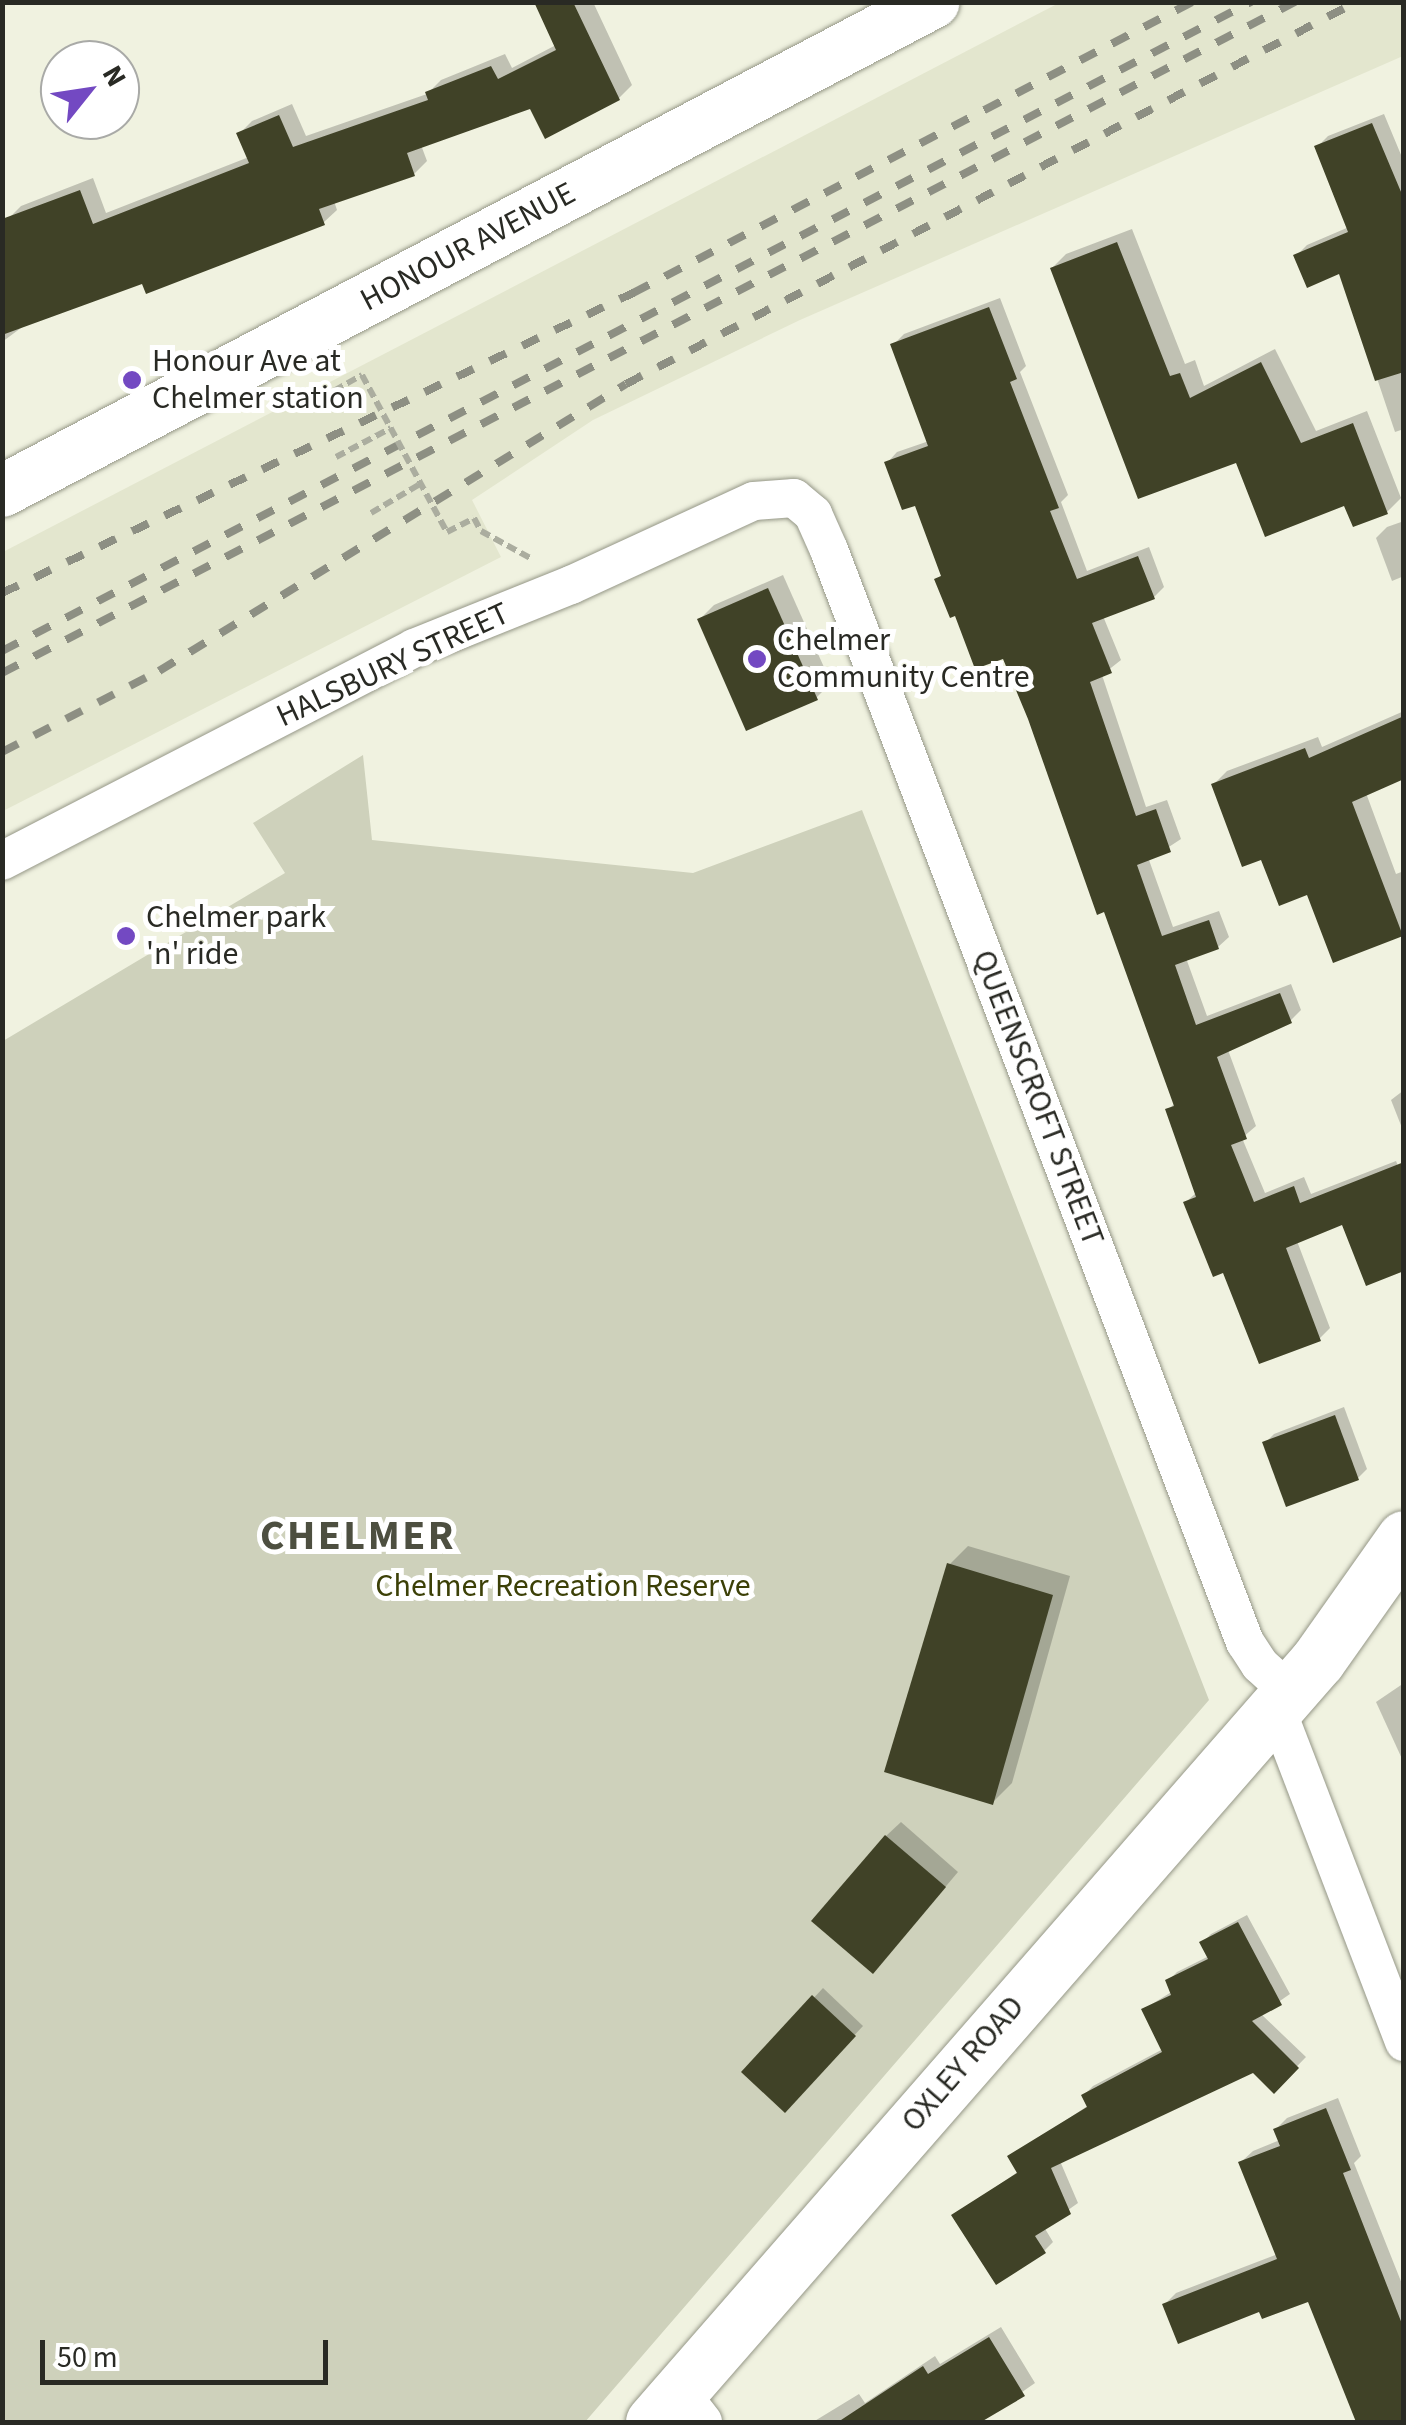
<!DOCTYPE html>
<html>
<head>
<meta charset="utf-8">
<style>
	body { margin:0 }
	#map { position:relative; width:1406px; height:2425px; overflow:hidden; background:#f0f2e0; font-family:"Source Sans 3",sans-serif }
	div>[style] { position:absolute }
	.built>* { inset:0; background:#e3e6ce }
	.green>* { inset:0; background:#ced1bb }
	.shadow>* { inset:0; background:#0003 }
	.building>* { inset:0; background:#404227 }
	.path>* { height:6px; margin-top:-3px; transform-origin:0; background:repeating-linear-gradient(90deg,#abad9f 0 10px,transparent 0 15px) }
	.roads { filter:drop-shadow(0 0 2px #959787) drop-shadow(0 0 2px #959787) }
	.minor>* { height:38px; margin:-19px; padding:0 19px; transform-origin:19px; border-radius:19px; background:#fff }
	.secondary>* { height:52px; margin:-26px; padding:0 26px; transform-origin:26px; border-radius:26px; background:#fff }
	.primary>* { height:55px; margin:-27.5px; padding:0 27.5px; transform-origin:27.5px; border-radius:27.5px; background:#fff }
	.rail>* { height:8px; margin-top:-4px; transform-origin:0; background:repeating-linear-gradient(90deg,#8d8f83 0 18px,transparent 0 36px) }
	.path-bridge>* { height:6px; margin-top:-3px; transform-origin:0; background:repeating-linear-gradient(90deg,#abad9f 0 10px,transparent 0 15px) }
	.dots>* { width:28px; height:28px; translate:-50% -50%; box-sizing:border-box; border:5px solid #fff; border-radius:50% }
	span { translate:-50% -50%; white-space:nowrap; text-align:center; line-height:1.15; -webkit-text-stroke:10px #fff; paint-order:stroke }
	.street-label { font-size:32px; color:#292a24 }
	.poi-label { font-size:32px; color:#292a24 }
	.left { translate:0 -50%; text-align:left }
	.park-label { font-size:32px; color:#3c4007 }
	.district-label { font-size:42px; color:#4d4f40; font-weight:700; letter-spacing:2.5px }
	.frame { position:absolute; inset:0; border:5px solid #292a24; pointer-events:none }
	.north { position:absolute; left:40px; top:40px; width:100px; height:100px; box-sizing:border-box; background:#fff; border:2px solid #a9aaa7; border-radius:50%; rotate:60deg; font-size:28px; font-weight:700; line-height:40px; text-align:center; color:#292a24 }
	.north::after { content:''; display:block; margin:auto; width:35px; height:45px; background:#7349c2; clip-path:polygon(50% 0,100% 100%,50% 72%,0 100%) }
	.scale { position:absolute; left:40px; top:2340px; width:288px; height:45px; box-sizing:border-box; border:5px solid #292a24; border-top:0; padding-left:12px; font-size:30px; line-height:35px; white-space:nowrap; color:#292a24; -webkit-text-stroke:8px #fff; paint-order:stroke }
</style>
</head>
<body>
<div id="map">
	<div class="built">
		<div style="clip-path:polygon(1059px 3px,1403px 3px,1403px 56px,800px 320px,593px 420px,472px 500px,501px 557px,3px 811px,3px 552px)"></div>
	</div>
	<div class="green">
		<div style="clip-path:polygon(363px 755px,372px 840px,693px 873px,862px 810px,1209px 1700px,585px 2422px,3px 2422px,3px 1041px,285px 873px,253px 823px)"></div>
	</div>
	<div class="shadow">
		<div style="clip-path:polygon(537px 2px,593px 2px,632px 85px,619px 98px,531px 106px,421px 145px,427px 161px,414px 174px,334px 201px,337px 210px,324px 222px,147px 290px,144px 281px,25px 325px,2px 342px,2px 239px,8px 219px,21px 206px,93px 178px,106px 213px,249px 157px,239px 134px,252px 121px,292px 104px,306px 136px,427px 94px,441px 80px,505px 54px,512px 68px,556px 45px)"></div>
		<div style="clip-path:polygon(1384px 114px,1404px 162px,1404px 429px,1395px 432px,1341px 271px,1296px 256px,1307px 245px,1349px 227px,1317px 147px,1328px 136px)"></div>
		<div style="clip-path:polygon(1132px 229px,1185px 364px,1195px 360px,1204px 386px,1275px 349px,1316px 431px,1367px 411px,1401px 498px,1387px 512px,1346px 503px,1237px 459px,1052px 268px,1066px 254px)"></div>
		<div style="clip-path:polygon(1000px 298px,1026px 366px,1020px 372px,1068px 495px,1061px 502px,1087px 571px,1149px 547px,1164px 587px,1154px 597px,1103px 616px,1121px 660px,1102px 675px,1146px 807px,1167px 800px,1181px 839px,1149px 860px,1173px 927px,1219px 911px,1229px 937px,1218px 947px,1186px 958px,1207px 1016px,1291px 984px,1301px 1010px,1290px 1021px,1228px 1050px,1256px 1126px,1242px 1138px,1265px 1193px,1304px 1177px,1311px 1194px,1396px 1161px,1404px 1180px,1344px 1222px,1297px 1241px,1330px 1328px,1320px 1338px,1224px 1270px,1186px 1202px,1197px 1192px,1168px 1110px,1176px 1102px,1106px 909px,1099px 911px,1005px 655px,957px 613px,937px 580px,943px 574px,917px 503px,887px 463px,897px 452px,929px 441px,893px 345px,904px 334px)"></div>
		<div style="clip-path:polygon(1404px 521px,1404px 576px,1392px 581px,1376px 538px,1387px 527px)"></div>
		<div style="clip-path:polygon(783px 575px,831px 683px,816px 698px,700px 619px,714px 605px)"></div>
		<div style="clip-path:polygon(1404px 711px,1404px 777px,1366px 793px,1396px 874px,1404px 871px,1404px 933px,1334px 960px,1308px 892px,1263px 857px,1214px 784px,1227px 771px,1318px 737px,1322px 747px)"></div>
		<div style="clip-path:polygon(1404px 1090px,1404px 1133px,1391px 1100px)"></div>
		<div style="clip-path:polygon(1344px 1407px,1367px 1469px,1358px 1478px,1265px 1443px,1274px 1434px)"></div>
		<div style="clip-path:polygon(968px 1546px,1070px 1576px,1012px 1783px,993px 1802px,949px 1565px)"></div>
		<div style="clip-path:polygon(1404px 1683px,1404px 1761px,1403px 1761px,1376px 1702px)"></div>
		<div style="clip-path:polygon(901px 1822px,958px 1872px,887px 1956px,886px 1836px)"></div>
		<div style="clip-path:polygon(1247px 1915px,1290px 1994px,1261px 2014px,1306px 2057px,1274px 2090px,1253px 2070px,1060px 2161px,1078px 2203px,1044px 2227px,1053px 2242px,1044px 2251px,955px 2215px,1019px 2171px,1010px 2157px,1089px 2105px,1084px 2095px,1093px 2086px,1163px 2049px,1144px 2009px,1173px 1991px,1168px 1981px,1177px 1972px,1209px 1956px,1202px 1943px,1211px 1934px)"></div>
		<div style="clip-path:polygon(823px 1988px,863px 2026px,785px 2109px,745px 2072px)"></div>
		<div style="clip-path:polygon(1338px 2098px,1361px 2156px,1354px 2163px,1404px 2289px,1404px 2422px,1358px 2422px,1309px 2298px,1261px 2309px,1165px 2304px,1176px 2293px,1278px 2254px,1241px 2162px,1253px 2151px,1280px 2140px,1276px 2129px,1287px 2118px)"></div>
		<div style="clip-path:polygon(1001px 2327px,1035px 2383px,979px 2422px,813px 2422px,859px 2394px,865px 2403px,935px 2356px,940px 2364px)"></div>
	</div>
	<div class="building">
		<div style="clip-path:polygon(534px 2px,573px 2px,620px 100px,545px 139px,530px 109px,407px 153px,415px 176px,319px 209px,325px 225px,146px 294px,142px 284px,2px 335px,2px 219px,80px 190px,93px 224px,249px 163px,236px 133px,279px 115px,293px 147px,428px 100px,425px 92px,491px 66px,498px 79px,556px 50px)"></div>
		<div style="clip-path:polygon(1372px 123px,1404px 199px,1404px 372px,1375px 381px,1339px 274px,1307px 288px,1293px 255px,1348px 232px,1314px 146px)"></div>
		<div style="clip-path:polygon(1117px 242px,1170px 376px,1180px 373px,1190px 398px,1261px 362px,1301px 443px,1353px 423px,1388px 514px,1353px 527px,1344px 506px,1265px 537px,1236px 463px,1138px 499px,1050px 268px)"></div>
		<div style="clip-path:polygon(989px 307px,1017px 379px,1010px 382px,1059px 508px,1050px 511px,1077px 579px,1138px 556px,1155px 599px,1092px 623px,1112px 673px,1090px 682px,1136px 816px,1156px 809px,1171px 852px,1137px 865px,1162px 936px,1209px 920px,1219px 949px,1175px 965px,1196px 1025px,1280px 993px,1292px 1023px,1217px 1057px,1247px 1139px,1231px 1145px,1254px 1202px,1294px 1186px,1300px 1203px,1404px 1162px,1404px 1271px,1366px 1286px,1342px 1225px,1286px 1248px,1321px 1341px,1259px 1364px,1223px 1273px,1213px 1277px,1183px 1202px,1196px 1197px,1165px 1109px,1174px 1106px,1104px 912px,1097px 915px,1028px 719px,1003px 659px,975px 669px,955px 616px,950px 618px,934px 579px,941px 576px,915px 506px,902px 510px,884px 462px,928px 446px,890px 344px)"></div>
		<div style="clip-path:polygon(768px 588px,818px 700px,746px 731px,697px 619px)"></div>
		<div style="clip-path:polygon(1404px 716px,1404px 779px,1352px 802px,1403px 936px,1333px 963px,1307px 895px,1279px 906px,1261px 860px,1242px 867px,1211px 784px,1305px 748px,1309px 758px)"></div>
		<div style="clip-path:polygon(1335px 1415px,1359px 1480px,1286px 1507px,1262px 1442px)"></div>
		<div style="clip-path:polygon(947px 1563px,1053px 1595px,993px 1805px,884px 1772px)"></div>
		<div style="clip-path:polygon(885px 1835px,946px 1887px,873px 1974px,811px 1921px)"></div>
		<div style="clip-path:polygon(1238px 1922px,1282px 2005px,1252px 2021px,1299px 2068px,1274px 2094px,1253px 2073px,1051px 2168px,1071px 2214px,1035px 2236px,1046px 2253px,996px 2285px,951px 2215px,1017px 2173px,1007px 2156px,1087px 2107px,1081px 2095px,1162px 2052px,1141px 2009px,1171px 1995px,1165px 1980px,1208px 1959px,1199px 1942px)"></div>
		<div style="clip-path:polygon(812px 1995px,856px 2036px,785px 2113px,741px 2072px)"></div>
		<div style="clip-path:polygon(1326px 2108px,1351px 2170px,1343px 2173px,1404px 2329px,1404px 2422px,1356px 2422px,1308px 2302px,1262px 2319px,1259px 2312px,1178px 2344px,1162px 2304px,1277px 2259px,1238px 2162px,1280px 2146px,1273px 2129px)"></div>
		<div style="clip-path:polygon(989px 2337px,1025px 2396px,981px 2422px,838px 2422px,923px 2366px,928px 2374px)"></div>
	</div>
	<div class="path">
		<div style="left:315px;top:384px;width:15px;rotate:67deg"></div>
		<div style="left:321px;top:398px;width:47px;rotate:-29.3deg"></div>
		<div style="left:336px;top:457px;width:62px;rotate:-27.8deg"></div>
		<div style="left:371px;top:513px;width:57px;rotate:-30.6deg"></div>
		<div style="left:447px;top:532px;width:30px;rotate:-27deg"></div>
		<div style="left:474px;top:518px;width:15px;rotate:62deg"></div>
		<div style="left:481px;top:531px;width:58px;rotate:28.8deg"></div>
	</div>
	<div class="roads">
		<div class="minor">
			<div style="left:2px;top:861px;width:464px;rotate:-27.3deg"></div>
			<div style="left:414px;top:648px;width:169px;rotate:-21.9deg"></div>
			<div style="left:571px;top:585px;width:201px;rotate:-24.7deg"></div>
			<div style="left:754px;top:501px;width:40px;rotate:-4.3deg"></div>
			<div style="left:794px;top:498px;width:25px;rotate:40deg"></div>
			<div style="left:813px;top:514px;width:39px;rotate:66deg"></div>
			<div style="left:829px;top:550px;width:1169px;rotate:69.15deg"></div>
			<div style="left:1245px;top:1642px;width:27px;rotate:57deg"></div>
			<div style="left:1260px;top:1665px;width:40px;rotate:42deg"></div>
			<div style="left:1276px;top:1708px;width:358px;rotate:69deg"></div>
			<div style="left:679px;top:2391px;width:39px;rotate:52deg"></div>
		</div>
		<div class="secondary">
			<div style="left:2px;top:491px;width:1052px;rotate:-27.69deg"></div>
		</div>
		<div class="primary">
			<div style="left:653px;top:2422px;width:1011px;rotate:-48.89deg"></div>
			<div style="left:1318px;top:1660px;width:149px;rotate:-54.8deg"></div>
		</div>
	</div>
	<div class="rail">
		<div style="left:2px;top:593px;width:699px;rotate:-25.43deg"></div>
		<div style="left:633px;top:293px;width:630px;rotate:-27.5deg"></div>
		<div style="left:2px;top:651px;width:1408px;rotate:-27.46deg"></div>
		<div style="left:2px;top:673px;width:1457px;rotate:-27.43deg"></div>
		<div style="left:2px;top:752px;width:177px;rotate:-27.3deg"></div>
		<div style="left:159px;top:671px;width:548px;rotate:-31.57deg"></div>
		<div style="left:626px;top:384px;width:824px;rotate:-27.62deg"></div>
	</div>
	<div class="path-bridge">
		<div style="left:362px;top:375px;width:179px;rotate:61.6deg"></div>
	</div>
	<div class="dots">
		<div style="left:132px;top:380px;background:#7349c2"></div>
		<div style="left:757px;top:659px;background:#7349c2"></div>
		<div style="left:126px;top:936px;background:#7349c2"></div>
	</div>
	<div class="street-label">
		<span style="left:468px;top:247px;rotate:-28deg">HONOUR AVENUE</span>
		<span style="left:393px;top:665px;rotate:-25deg">HALSBURY STREET</span>
		<span style="left:1038px;top:1098px;rotate:69deg">QUEENSCROFT STREET</span>
		<span style="left:963px;top:2064px;rotate:-49deg">OXLEY ROAD</span>
	</div>
	<div class="poi-label">
		<span class="left" style="left:152px;top:380px">Honour Ave at<br>Chelmer station</span>
		<span class="left" style="left:777px;top:659px">Chelmer<br>Community Centre</span>
		<span class="left" style="left:146px;top:936px">Chelmer park<br>'n' ride</span>
	</div>
	<div class="park-label">
		<span style="left:563px;top:1586px">Chelmer Recreation Reserve</span>
	</div>
	<div class="district-label">
		<span style="left:358px;top:1536px">CHELMER</span>
	</div>
	<div class="frame"></div>
	<div class="north">N</div>
	<div class="scale">50 m</div>
</div>
</body>
</html>
